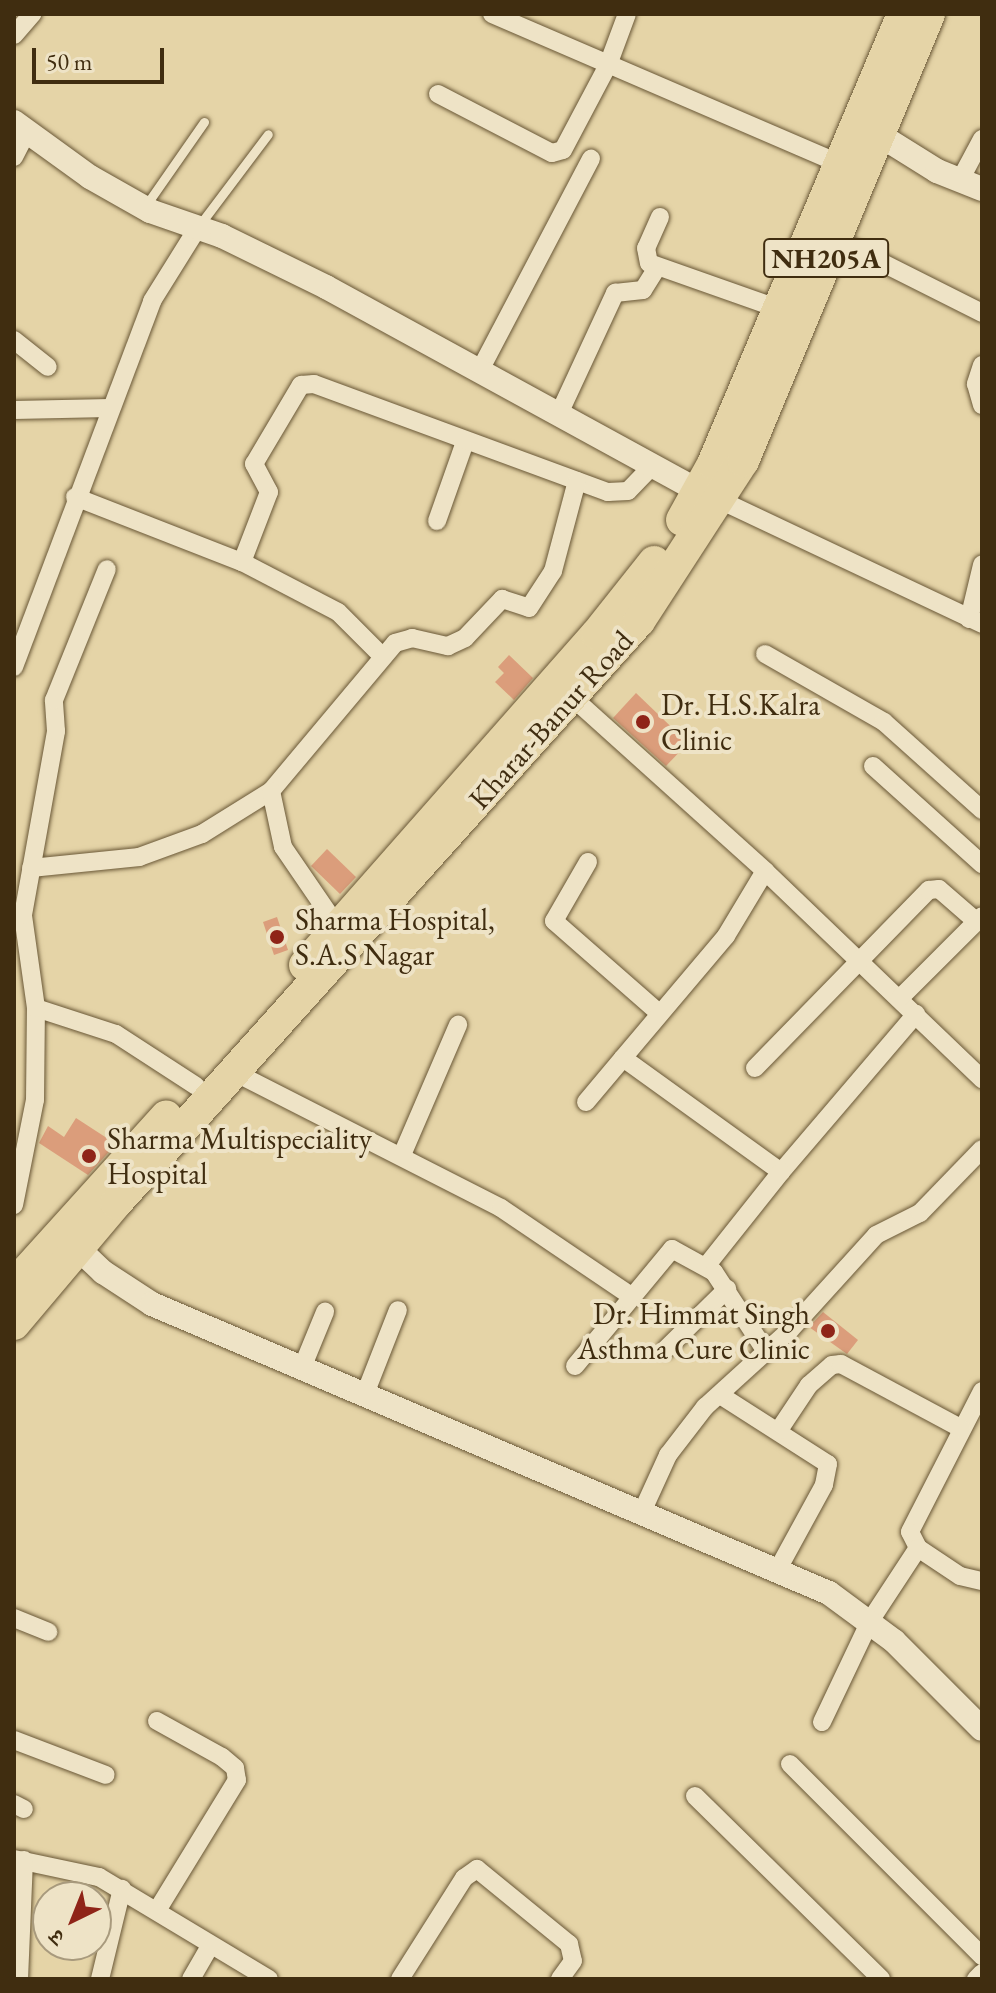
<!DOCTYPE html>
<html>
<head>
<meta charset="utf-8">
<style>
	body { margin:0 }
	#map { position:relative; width:996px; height:1993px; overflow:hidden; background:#e5d4a7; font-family:"EB Garamond","Noto Serif Devanagari",serif }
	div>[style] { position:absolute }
	.building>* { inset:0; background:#db9d7b }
	.roads { filter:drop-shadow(0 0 2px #695736) drop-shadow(0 0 2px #695736) }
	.service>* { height:9px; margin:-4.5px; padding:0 4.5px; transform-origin:4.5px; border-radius:4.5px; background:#eee3c6 }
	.minor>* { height:18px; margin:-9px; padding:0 9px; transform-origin:9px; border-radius:9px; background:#eee3c6 }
	.tertiary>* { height:24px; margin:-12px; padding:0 12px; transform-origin:12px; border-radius:12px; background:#eee3c6 }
	.trunk>* { height:32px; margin:-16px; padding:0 16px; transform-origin:16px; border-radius:16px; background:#e5d4a7 }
	.dots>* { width:22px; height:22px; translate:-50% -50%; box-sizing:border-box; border:4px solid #eee3c6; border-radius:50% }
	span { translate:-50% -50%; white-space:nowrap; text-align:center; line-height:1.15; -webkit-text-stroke:8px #eee3c6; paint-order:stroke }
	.shield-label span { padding:2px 6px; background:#eee3c6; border:2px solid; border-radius:6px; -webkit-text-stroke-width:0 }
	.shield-label { font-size:28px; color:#402d10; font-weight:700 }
	.poi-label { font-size:30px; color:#402d10 }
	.left { translate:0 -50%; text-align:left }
	.right { translate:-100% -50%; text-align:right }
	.street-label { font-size:30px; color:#402d10 }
	.frame { position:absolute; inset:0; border:16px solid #402d10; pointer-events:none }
	.north { position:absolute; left:32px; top:1881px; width:80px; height:80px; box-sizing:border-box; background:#eee3c6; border:2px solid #a89a7d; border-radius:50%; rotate:223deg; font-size:22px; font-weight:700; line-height:32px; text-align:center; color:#402d10 }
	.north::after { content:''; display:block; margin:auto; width:28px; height:36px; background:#8f2418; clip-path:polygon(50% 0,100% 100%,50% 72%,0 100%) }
	.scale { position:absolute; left:32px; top:48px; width:132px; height:36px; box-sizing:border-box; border:4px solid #402d10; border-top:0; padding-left:10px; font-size:24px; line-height:28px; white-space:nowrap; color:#402d10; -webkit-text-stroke:6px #eee3c6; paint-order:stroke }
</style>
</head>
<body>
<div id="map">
	<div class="building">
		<div style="clip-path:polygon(509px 655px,533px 678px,514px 700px,495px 682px,504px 673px,498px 667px)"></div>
		<div style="clip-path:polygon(636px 693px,688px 743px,666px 766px,613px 718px)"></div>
		<div style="clip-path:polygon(327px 849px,356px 877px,340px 894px,311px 866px)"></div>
		<div style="clip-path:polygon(277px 917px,288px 950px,274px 955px,263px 922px)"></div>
		<div style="clip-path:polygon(76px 1118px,116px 1144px,88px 1175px,39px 1143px,48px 1126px,64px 1137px)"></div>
		<div style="clip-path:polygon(823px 1312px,858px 1340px,847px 1354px,809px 1327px)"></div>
	</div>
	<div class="roads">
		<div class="service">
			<div style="left:144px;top:208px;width:105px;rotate:-55.1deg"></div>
			<div style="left:198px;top:227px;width:116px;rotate:-53deg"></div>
		</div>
		<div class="minor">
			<div style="left:492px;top:14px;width:377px;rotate:23.3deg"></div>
			<div style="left:14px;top:35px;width:28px;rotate:-49deg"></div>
			<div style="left:438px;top:94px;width:128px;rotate:27.4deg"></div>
			<div style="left:552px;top:153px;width:11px;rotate:-15deg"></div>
			<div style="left:563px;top:150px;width:96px;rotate:-62.1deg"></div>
			<div style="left:608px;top:65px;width:54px;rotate:-69.6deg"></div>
			<div style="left:14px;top:157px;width:28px;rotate:-63deg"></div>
			<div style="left:959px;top:182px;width:49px;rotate:-61.9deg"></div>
			<div style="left:660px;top:217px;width:34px;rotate:114deg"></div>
			<div style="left:646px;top:248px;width:15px;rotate:79deg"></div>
			<div style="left:649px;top:263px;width:136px;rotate:19.4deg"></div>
			<div style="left:833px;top:238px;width:167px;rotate:26.7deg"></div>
			<div style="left:14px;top:340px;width:43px;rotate:38.5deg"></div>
			<div style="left:982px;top:365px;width:20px;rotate:108deg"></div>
			<div style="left:976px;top:384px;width:22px;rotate:74deg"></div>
			<div style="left:479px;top:372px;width:241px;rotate:-62.3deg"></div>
			<div style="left:14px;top:410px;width:96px;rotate:-1.2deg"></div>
			<div style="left:558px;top:416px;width:136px;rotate:-65.1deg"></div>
			<div style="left:615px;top:293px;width:28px;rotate:-6deg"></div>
			<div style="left:643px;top:290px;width:26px;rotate:-58deg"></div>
			<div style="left:75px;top:497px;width:179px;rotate:21.3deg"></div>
			<div style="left:720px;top:500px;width:290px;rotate:25.3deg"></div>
			<div style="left:437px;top:521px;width:84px;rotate:-70.5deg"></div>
			<div style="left:969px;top:619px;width:56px;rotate:-76.5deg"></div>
			<div style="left:765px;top:654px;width:137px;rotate:29.7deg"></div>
			<div style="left:884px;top:722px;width:132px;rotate:41.9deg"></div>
			<div style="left:382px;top:656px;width:62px;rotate:-135deg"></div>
			<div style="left:338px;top:612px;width:108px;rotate:-152.5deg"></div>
			<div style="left:242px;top:562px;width:75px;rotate:-68.9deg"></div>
			<div style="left:269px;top:492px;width:32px;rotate:-118deg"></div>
			<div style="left:254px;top:464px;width:92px;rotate:-59.3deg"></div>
			<div style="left:301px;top:385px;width:13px;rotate:-4deg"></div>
			<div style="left:314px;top:384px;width:313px;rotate:20.2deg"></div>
			<div style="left:608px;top:492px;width:20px;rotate:-3deg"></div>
			<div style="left:628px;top:491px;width:32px;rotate:-46deg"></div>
			<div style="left:14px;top:667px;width:391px;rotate:-69.3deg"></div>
			<div style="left:152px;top:301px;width:87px;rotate:-58.1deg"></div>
			<div style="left:572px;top:697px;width:260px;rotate:42deg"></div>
			<div style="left:765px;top:871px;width:301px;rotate:43.8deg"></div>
			<div style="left:873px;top:766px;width:147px;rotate:42deg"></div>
			<div style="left:271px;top:791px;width:193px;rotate:-50deg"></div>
			<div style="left:395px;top:643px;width:18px;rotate:-16deg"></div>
			<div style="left:412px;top:638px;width:37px;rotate:13deg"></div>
			<div style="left:448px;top:646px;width:19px;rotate:-25deg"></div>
			<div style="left:465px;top:638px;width:54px;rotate:-46.5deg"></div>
			<div style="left:502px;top:599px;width:28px;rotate:18deg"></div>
			<div style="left:529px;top:608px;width:44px;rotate:-57deg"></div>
			<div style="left:553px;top:571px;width:93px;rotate:-75.1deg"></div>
			<div style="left:588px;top:862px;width:68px;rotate:120deg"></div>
			<div style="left:554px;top:921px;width:140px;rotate:41.2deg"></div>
			<div style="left:31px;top:868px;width:109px;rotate:-5.8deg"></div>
			<div style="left:139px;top:857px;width:67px;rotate:-20.1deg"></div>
			<div style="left:202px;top:834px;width:81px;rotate:-31.9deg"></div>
			<div style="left:271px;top:791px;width:57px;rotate:77.9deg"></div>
			<div style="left:283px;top:847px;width:96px;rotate:55.6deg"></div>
			<div style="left:765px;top:871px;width:76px;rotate:121deg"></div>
			<div style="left:726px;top:936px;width:160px;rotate:130.2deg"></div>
			<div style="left:623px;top:1058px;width:195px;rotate:35.8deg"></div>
			<div style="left:781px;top:1172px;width:208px;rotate:-49.5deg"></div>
			<div style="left:899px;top:999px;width:117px;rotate:-45deg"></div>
			<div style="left:36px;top:1008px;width:84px;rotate:18deg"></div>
			<div style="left:116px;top:1034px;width:95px;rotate:33deg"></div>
			<div style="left:755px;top:1068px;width:249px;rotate:-45.7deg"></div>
			<div style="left:929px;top:890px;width:10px;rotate:-6deg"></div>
			<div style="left:939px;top:889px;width:49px;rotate:40.9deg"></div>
			<div style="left:236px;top:1073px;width:297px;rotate:27deg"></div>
			<div style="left:501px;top:1208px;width:157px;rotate:34.1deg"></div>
			<div style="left:586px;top:1102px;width:57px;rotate:-49.9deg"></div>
			<div style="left:402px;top:1155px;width:142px;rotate:-66.7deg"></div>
			<div style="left:14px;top:1205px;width:107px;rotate:-78.7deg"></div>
			<div style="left:35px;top:1100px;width:92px;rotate:-89.4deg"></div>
			<div style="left:36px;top:1008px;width:94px;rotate:-98deg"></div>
			<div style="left:23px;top:915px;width:187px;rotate:-79.8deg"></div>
			<div style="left:56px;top:731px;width:31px;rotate:-94deg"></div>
			<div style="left:54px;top:700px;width:141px;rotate:-68deg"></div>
			<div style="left:707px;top:1265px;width:119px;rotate:-51.5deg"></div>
			<div style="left:666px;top:1349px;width:86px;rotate:-44.5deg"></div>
			<div style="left:575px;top:1366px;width:152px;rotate:-50.3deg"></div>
			<div style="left:672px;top:1249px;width:48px;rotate:28.7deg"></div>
			<div style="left:714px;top:1272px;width:93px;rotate:56.8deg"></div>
			<div style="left:302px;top:1368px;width:61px;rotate:-67.7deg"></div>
			<div style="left:982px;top:1391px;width:158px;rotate:117.1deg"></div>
			<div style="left:910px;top:1532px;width:18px;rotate:63deg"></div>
			<div style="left:918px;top:1548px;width:50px;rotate:33.7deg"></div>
			<div style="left:960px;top:1576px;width:23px;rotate:13deg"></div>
			<div style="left:365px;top:1394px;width:90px;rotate:-68.6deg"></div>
			<div style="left:720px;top:1395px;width:128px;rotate:32.6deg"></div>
			<div style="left:828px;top:1464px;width:21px;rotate:101deg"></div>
			<div style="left:824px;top:1485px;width:98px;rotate:118.7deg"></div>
			<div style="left:779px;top:1430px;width:54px;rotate:-56.3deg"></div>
			<div style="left:809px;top:1385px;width:30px;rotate:-41deg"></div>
			<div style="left:832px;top:1365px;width:9px;rotate:-6deg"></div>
			<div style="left:841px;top:1364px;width:137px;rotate:28.2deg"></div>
			<div style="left:642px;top:1512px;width:63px;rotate:-65.5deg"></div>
			<div style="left:668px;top:1455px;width:61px;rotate:-52.4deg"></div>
			<div style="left:705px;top:1407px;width:115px;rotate:-42.2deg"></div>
			<div style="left:790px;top:1330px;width:128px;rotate:-47.8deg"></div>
			<div style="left:876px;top:1235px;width:49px;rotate:-26.6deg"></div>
			<div style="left:920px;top:1213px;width:89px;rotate:-45.9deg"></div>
			<div style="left:14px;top:1618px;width:37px;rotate:22deg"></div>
			<div style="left:157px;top:1721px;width:74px;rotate:29deg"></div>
			<div style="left:222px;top:1757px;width:17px;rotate:40deg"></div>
			<div style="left:235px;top:1768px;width:12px;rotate:81deg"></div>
			<div style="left:237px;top:1780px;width:151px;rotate:121.5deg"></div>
			<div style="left:822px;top:1722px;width:112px;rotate:-64.6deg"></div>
			<div style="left:870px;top:1621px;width:87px;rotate:-56.7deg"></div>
			<div style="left:14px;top:1740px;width:98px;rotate:20.8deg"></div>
			<div style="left:790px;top:1764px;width:272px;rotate:45deg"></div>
			<div style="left:695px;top:1796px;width:261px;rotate:44.5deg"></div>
			<div style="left:14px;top:1804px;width:11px;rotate:27deg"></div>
			<div style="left:14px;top:1859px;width:87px;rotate:12deg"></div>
			<div style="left:99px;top:1877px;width:198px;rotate:31deg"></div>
			<div style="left:19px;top:1979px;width:119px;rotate:-87.6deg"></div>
			<div style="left:100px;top:1979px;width:93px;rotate:-76.3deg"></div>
			<div style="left:191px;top:1979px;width:39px;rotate:-60deg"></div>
			<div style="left:400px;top:1979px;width:120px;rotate:-57.6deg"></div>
			<div style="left:464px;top:1878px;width:16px;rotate:-35deg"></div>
			<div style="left:477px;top:1869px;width:119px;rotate:39.2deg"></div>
			<div style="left:569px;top:1944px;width:17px;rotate:77deg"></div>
			<div style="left:573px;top:1961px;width:22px;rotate:126deg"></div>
			<div style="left:976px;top:1979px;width:8px;rotate:-45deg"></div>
		</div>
		<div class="tertiary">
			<div style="left:14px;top:122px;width:94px;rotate:35.9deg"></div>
			<div style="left:90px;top:177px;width:69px;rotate:29.5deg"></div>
			<div style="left:150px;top:211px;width:76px;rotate:19.1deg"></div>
			<div style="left:222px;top:236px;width:116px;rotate:26.1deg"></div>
			<div style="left:326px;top:287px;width:438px;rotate:28.7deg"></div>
			<div style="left:865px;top:126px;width:85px;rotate:32deg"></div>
			<div style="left:937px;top:171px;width:48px;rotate:21.8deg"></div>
			<div style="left:67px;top:1238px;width:50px;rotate:43.4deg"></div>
			<div style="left:103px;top:1272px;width:59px;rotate:33.1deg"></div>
			<div style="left:152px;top:1304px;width:736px;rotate:23.12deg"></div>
			<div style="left:829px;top:1593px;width:81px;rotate:36.4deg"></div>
			<div style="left:894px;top:1641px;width:124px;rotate:45deg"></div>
		</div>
		<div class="trunk">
			<div style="left:682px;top:520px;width:64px;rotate:-61deg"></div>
			<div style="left:713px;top:464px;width:488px;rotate:-67.1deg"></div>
			<div style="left:305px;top:965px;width:441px;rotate:-48.6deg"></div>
			<div style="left:597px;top:634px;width:92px;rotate:-51.6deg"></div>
			<div style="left:14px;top:1285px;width:227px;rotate:-47.9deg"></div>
			<div style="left:14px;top:1324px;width:158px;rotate:-49.9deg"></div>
			<div style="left:116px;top:1203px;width:782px;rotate:-48.06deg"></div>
			<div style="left:639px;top:621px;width:191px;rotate:-57deg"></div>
			<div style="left:743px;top:461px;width:484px;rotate:-67.4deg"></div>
		</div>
	</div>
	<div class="dots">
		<div style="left:643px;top:722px;background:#8f2418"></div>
		<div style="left:277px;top:937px;background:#8f2418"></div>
		<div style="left:89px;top:1156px;background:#8f2418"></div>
		<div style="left:828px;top:1331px;background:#8f2418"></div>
	</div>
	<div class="shield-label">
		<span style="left:826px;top:258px">NH205A</span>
	</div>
	<div class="poi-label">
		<span class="left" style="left:661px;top:722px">Dr. H.S.Kalra<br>Clinic</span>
		<span class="left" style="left:295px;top:937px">Sharma Hospital,<br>S.A.S Nagar</span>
		<span class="left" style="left:107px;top:1156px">Sharma Multispeciality<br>Hospital</span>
		<span class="right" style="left:810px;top:1331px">Dr. Himmat Singh<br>Asthma Cure Clinic</span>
	</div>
	<div class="street-label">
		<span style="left:551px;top:720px;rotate:-48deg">Kharar-Banur Road</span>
	</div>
	<div class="frame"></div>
	<div class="north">उ</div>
	<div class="scale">50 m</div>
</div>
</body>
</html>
